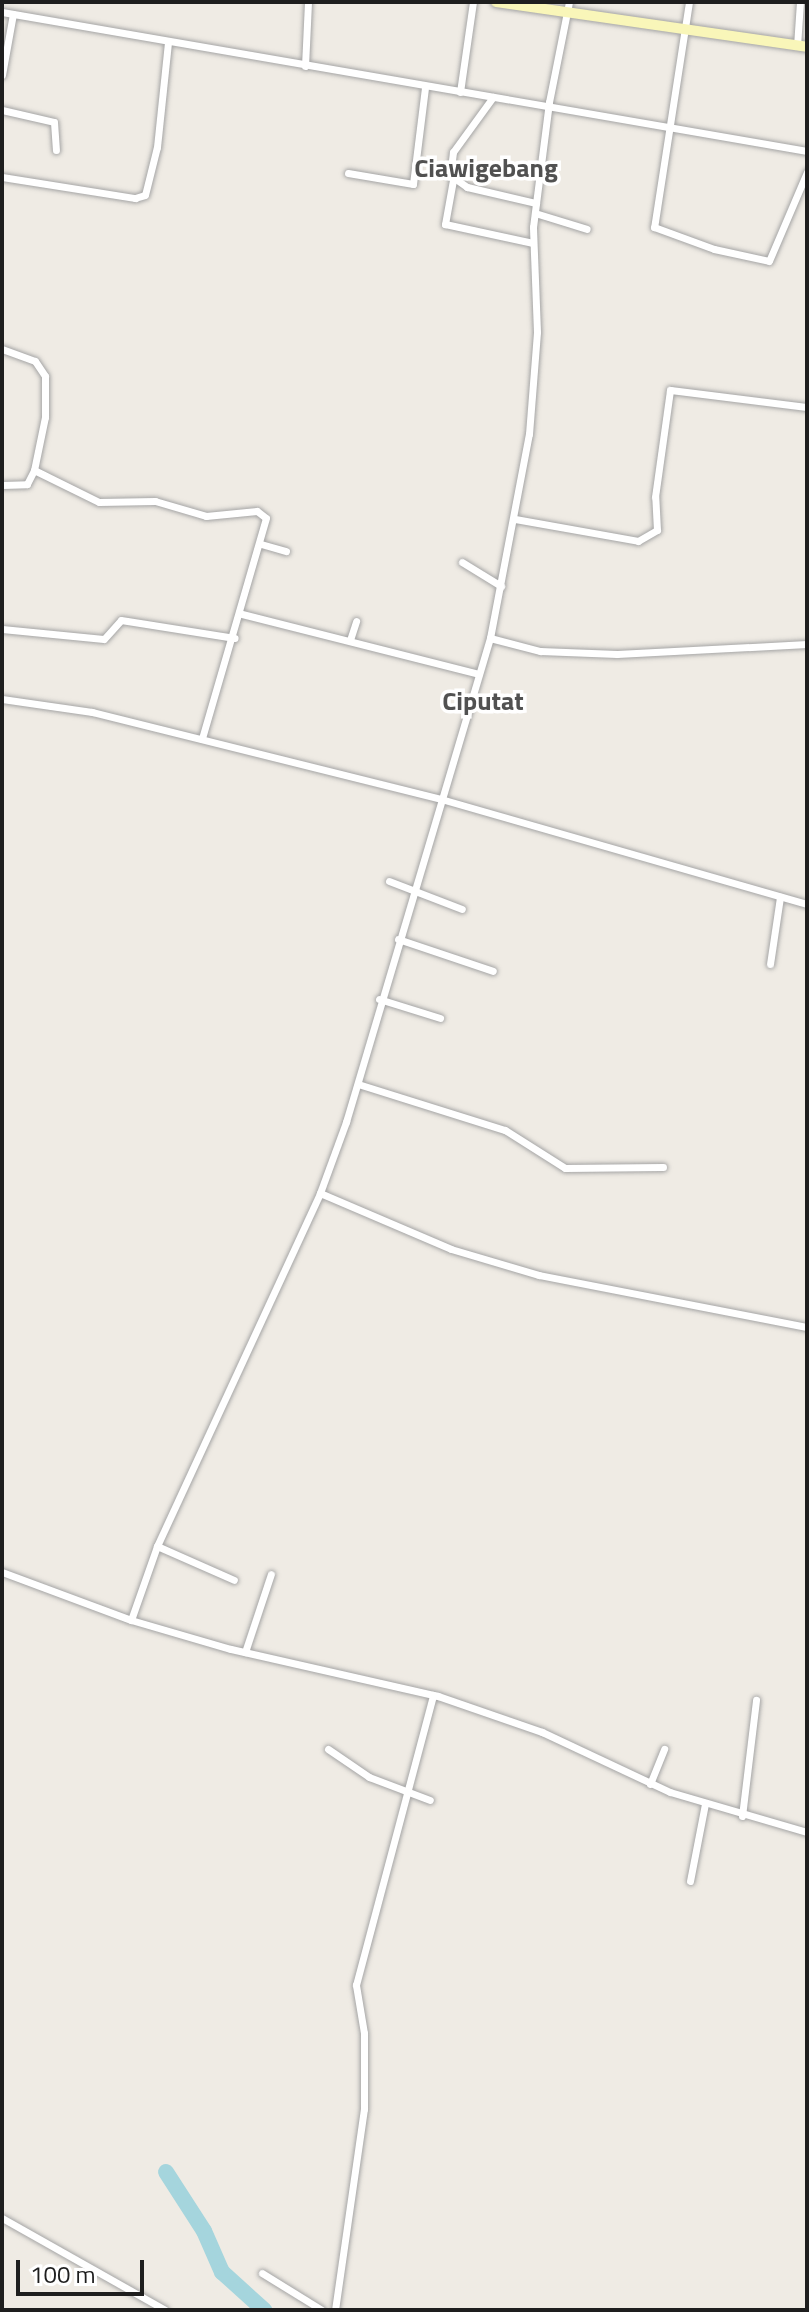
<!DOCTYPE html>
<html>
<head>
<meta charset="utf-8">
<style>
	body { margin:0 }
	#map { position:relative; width:809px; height:2312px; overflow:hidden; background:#efebe4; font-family:"Titillium Web",sans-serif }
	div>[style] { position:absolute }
	.river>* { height:16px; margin:-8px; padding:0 8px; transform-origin:8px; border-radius:8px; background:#a5d5dd }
	.roads { filter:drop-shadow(0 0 2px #a5a5a5) drop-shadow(0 0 2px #a5a5a5) }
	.minor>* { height:7px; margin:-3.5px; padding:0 3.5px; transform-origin:3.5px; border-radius:3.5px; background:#fff }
	.secondary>* { height:10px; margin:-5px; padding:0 5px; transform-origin:5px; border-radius:5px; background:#f9f6b9 }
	span { translate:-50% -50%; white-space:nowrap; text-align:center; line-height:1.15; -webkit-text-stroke:7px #fff; paint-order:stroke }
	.quarter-label { font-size:26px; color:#515151; font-weight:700 }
	.frame { position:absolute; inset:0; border:4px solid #1e1e1e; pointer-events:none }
	.scale { position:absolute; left:16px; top:2260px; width:128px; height:36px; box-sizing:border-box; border:4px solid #1e1e1e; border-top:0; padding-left:10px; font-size:24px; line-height:28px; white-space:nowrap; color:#1e1e1e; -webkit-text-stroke:6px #fff; paint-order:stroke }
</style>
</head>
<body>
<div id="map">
	<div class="river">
		<div style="left:166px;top:2172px;width:70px;rotate:57.2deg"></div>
		<div style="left:204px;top:2231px;width:45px;rotate:66.3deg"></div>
		<div style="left:222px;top:2272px;width:57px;rotate:42.1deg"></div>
	</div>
	<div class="roads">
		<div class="minor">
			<div style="left:689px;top:2px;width:228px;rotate:98.8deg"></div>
			<div style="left:654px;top:227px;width:64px;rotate:20.1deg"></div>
			<div style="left:714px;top:249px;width:56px;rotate:12.3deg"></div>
			<div style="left:769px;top:261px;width:97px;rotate:-66.9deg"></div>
			<div style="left:2px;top:12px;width:817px;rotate:9.8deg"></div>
			<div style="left:797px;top:46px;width:44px;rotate:-86.1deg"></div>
			<div style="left:305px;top:66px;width:64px;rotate:-87.3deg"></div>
			<div style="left:2px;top:75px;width:62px;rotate:-79.8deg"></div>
			<div style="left:460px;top:92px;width:91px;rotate:-81.8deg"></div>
			<div style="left:493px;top:97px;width:68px;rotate:126deg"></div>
			<div style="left:453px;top:152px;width:23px;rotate:97deg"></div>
			<div style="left:450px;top:175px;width:21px;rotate:35deg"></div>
			<div style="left:467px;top:187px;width:71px;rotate:13.1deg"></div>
			<div style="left:2px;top:110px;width:53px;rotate:13deg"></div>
			<div style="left:54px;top:122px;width:28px;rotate:86deg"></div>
			<div style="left:348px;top:173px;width:66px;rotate:9.6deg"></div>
			<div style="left:413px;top:184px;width:98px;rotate:-82.9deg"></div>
			<div style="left:2px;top:177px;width:135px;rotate:9deg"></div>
			<div style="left:135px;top:198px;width:10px;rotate:-17deg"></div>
			<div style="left:145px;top:195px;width:49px;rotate:-76deg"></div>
			<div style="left:157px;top:147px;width:106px;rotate:-84deg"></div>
			<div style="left:453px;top:180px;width:45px;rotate:100.3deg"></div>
			<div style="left:445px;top:224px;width:90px;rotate:12.2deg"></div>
			<div style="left:535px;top:213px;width:54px;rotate:17.1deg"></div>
			<div style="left:2px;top:349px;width:35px;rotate:20deg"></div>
			<div style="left:35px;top:361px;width:18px;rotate:56deg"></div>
			<div style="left:45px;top:376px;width:41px;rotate:90deg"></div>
			<div style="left:45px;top:417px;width:54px;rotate:101.7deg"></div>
			<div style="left:34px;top:470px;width:72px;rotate:26.2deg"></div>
			<div style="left:99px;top:502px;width:56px;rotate:-1deg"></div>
			<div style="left:155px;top:501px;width:53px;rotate:16.4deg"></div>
			<div style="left:206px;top:516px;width:51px;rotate:-5.6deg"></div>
			<div style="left:257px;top:511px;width:11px;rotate:38deg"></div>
			<div style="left:266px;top:518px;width:230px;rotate:106.2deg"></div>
			<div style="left:2px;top:485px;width:25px;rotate:-2deg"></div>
			<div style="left:27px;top:484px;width:16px;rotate:-63deg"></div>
			<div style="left:515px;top:519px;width:125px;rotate:10.1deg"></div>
			<div style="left:638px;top:541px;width:22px;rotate:-30deg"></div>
			<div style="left:657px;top:530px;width:33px;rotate:-93deg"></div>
			<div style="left:655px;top:497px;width:108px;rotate:-82deg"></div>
			<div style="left:670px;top:390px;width:138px;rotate:7.1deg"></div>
			<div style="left:261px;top:544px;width:26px;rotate:16deg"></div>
			<div style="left:462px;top:562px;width:46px;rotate:31.6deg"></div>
			<div style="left:242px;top:614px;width:244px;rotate:14.2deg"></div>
			<div style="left:2px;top:629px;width:102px;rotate:5.6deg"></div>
			<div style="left:104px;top:639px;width:25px;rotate:-48deg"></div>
			<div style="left:121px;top:620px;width:115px;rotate:9deg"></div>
			<div style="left:490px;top:638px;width:52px;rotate:14.6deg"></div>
			<div style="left:540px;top:651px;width:77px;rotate:2.2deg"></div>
			<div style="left:617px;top:654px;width:190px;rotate:-3deg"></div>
			<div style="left:350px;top:640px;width:20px;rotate:-72deg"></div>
			<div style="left:2px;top:699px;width:91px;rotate:8.2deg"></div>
			<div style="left:92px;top:712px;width:360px;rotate:14deg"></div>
			<div style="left:441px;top:799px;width:381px;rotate:16deg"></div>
			<div style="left:389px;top:881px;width:78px;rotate:21deg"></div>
			<div style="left:398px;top:939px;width:100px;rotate:18.6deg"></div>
			<div style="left:770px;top:964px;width:68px;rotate:-81.5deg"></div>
			<div style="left:379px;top:999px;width:64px;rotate:17.3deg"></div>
			<div style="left:358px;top:1084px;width:154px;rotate:17.4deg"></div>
			<div style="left:505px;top:1130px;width:71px;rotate:32.3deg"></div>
			<div style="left:565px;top:1168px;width:98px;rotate:-0.6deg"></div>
			<div style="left:320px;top:1193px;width:142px;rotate:23.1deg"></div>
			<div style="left:451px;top:1249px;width:92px;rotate:16.5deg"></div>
			<div style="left:539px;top:1275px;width:273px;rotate:11deg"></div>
			<div style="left:157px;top:1546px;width:84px;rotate:23.8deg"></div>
			<div style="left:2px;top:1572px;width:138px;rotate:20.4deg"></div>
			<div style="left:131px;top:1620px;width:104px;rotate:16.2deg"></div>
			<div style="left:231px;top:1649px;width:212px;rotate:12.8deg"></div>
			<div style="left:438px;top:1696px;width:110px;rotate:19.1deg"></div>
			<div style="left:542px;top:1732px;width:141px;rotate:25.1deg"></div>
			<div style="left:670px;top:1792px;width:143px;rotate:16.3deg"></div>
			<div style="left:131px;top:1620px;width:78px;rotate:-70.6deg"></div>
			<div style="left:157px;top:1546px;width:389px;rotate:-65.2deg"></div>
			<div style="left:320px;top:1193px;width:76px;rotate:-69.9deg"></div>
			<div style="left:346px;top:1122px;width:505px;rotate:-73.43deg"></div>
			<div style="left:490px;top:638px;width:208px;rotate:-79.2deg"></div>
			<div style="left:529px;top:434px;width:102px;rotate:-85.5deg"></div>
			<div style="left:537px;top:332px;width:105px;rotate:-92.2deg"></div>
			<div style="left:533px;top:227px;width:126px;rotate:-82.7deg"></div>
			<div style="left:549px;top:102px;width:102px;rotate:-78.7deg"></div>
			<div style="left:245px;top:1652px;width:82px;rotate:-71.6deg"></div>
			<div style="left:328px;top:1749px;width:50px;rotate:34.3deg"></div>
			<div style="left:369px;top:1777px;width:65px;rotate:20.7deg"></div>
			<div style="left:650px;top:1784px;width:38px;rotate:-68deg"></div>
			<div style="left:742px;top:1816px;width:117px;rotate:-83.1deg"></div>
			<div style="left:690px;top:1881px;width:78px;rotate:-79deg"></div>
			<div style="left:2px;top:2218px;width:187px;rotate:29.4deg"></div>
			<div style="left:262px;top:2273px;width:70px;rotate:31.7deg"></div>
			<div style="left:335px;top:2310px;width:203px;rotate:-81.8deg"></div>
			<div style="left:364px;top:2109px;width:76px;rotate:-90deg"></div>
			<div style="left:364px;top:2033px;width:49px;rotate:-99.5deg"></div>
			<div style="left:356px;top:1985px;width:300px;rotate:-75.1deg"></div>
		</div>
		<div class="secondary">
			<div style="left:496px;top:2px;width:314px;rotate:8.2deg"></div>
		</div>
	</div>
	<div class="quarter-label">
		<span style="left:486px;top:168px">Ciawigebang</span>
		<span style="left:483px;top:701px">Ciputat</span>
	</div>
	<div class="frame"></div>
	<div class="scale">100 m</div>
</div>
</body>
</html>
